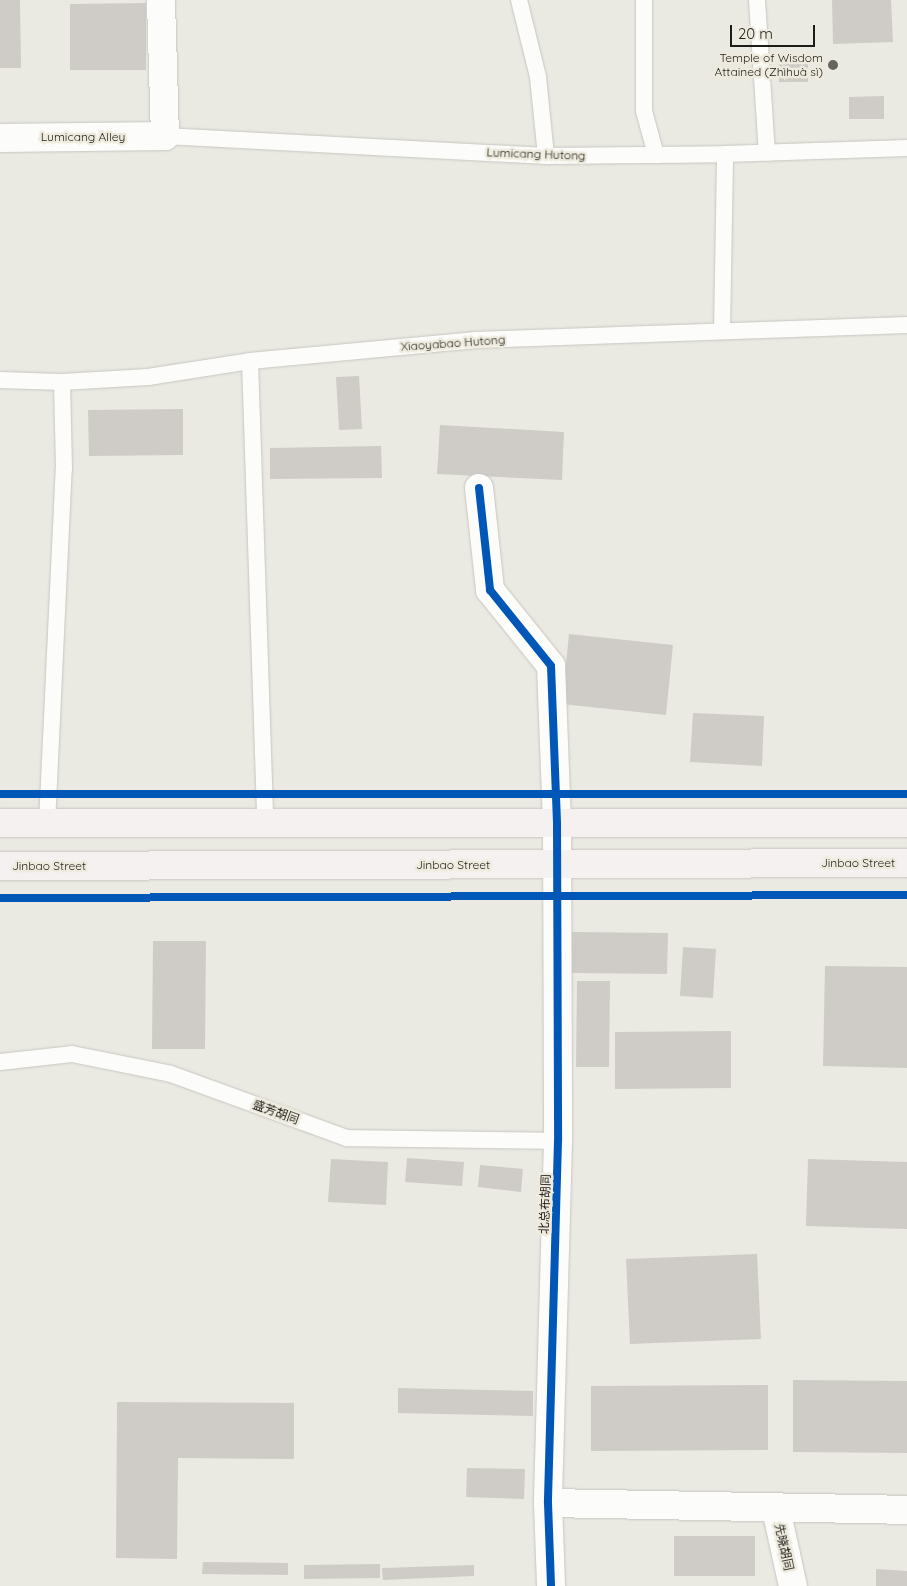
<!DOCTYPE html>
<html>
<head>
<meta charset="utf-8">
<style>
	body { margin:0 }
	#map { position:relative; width:907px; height:1586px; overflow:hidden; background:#eae9e2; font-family:Quicksand,"Noto Sans SC",sans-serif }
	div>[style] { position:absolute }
	.building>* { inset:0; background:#cfccc8 }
	.roads { filter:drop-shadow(0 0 1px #c7c6c0) drop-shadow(0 0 1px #c7c6c0) }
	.service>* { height:16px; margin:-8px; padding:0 8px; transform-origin:8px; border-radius:8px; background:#fcfcfb }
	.minor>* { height:28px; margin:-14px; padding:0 14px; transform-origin:14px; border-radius:14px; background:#fcfcfb }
	.secondary>* { height:28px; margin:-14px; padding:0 14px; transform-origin:14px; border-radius:14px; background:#f4f1f0 }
	.cycleway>* { height:8px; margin:-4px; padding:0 4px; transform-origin:4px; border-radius:4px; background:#0057b8 }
	.dots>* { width:14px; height:14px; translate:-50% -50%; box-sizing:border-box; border:2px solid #eeebde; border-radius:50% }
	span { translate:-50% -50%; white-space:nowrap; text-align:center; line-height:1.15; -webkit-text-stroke:5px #eeebde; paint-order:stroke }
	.poi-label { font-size:12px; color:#1e1c18 }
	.right { translate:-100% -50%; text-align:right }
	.street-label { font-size:12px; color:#1e1c18 }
	.scale { position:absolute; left:730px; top:25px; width:85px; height:22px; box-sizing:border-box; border:2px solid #1e1c18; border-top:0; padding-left:6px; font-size:15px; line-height:18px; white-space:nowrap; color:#1e1c18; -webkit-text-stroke:4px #eeebde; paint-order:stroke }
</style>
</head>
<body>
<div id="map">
	<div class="building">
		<div style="clip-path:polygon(0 0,20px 0,21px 68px,0 68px)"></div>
		<div style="clip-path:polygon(832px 0,891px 0,893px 42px,833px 44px)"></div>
		<div style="clip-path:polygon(146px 3px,146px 70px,70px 70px,70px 4px)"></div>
		<div style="clip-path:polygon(779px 54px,808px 54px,808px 82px,779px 82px)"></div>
		<div style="clip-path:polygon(884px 96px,884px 119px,849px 119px,849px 97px)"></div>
		<div style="clip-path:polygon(359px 376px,362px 429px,339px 430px,336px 377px)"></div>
		<div style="clip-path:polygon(183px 409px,183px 455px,89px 456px,88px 410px)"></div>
		<div style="clip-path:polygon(440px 425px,564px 432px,562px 480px,437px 474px)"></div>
		<div style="clip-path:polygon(381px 446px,382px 478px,270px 479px,270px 448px)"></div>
		<div style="clip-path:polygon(569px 634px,673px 645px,666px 715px,562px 704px)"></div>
		<div style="clip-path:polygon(693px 713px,764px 716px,762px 766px,690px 762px)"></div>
		<div style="clip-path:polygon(572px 932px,668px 933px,667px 974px,572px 973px)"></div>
		<div style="clip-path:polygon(153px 941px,206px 941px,205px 1049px,152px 1049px)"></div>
		<div style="clip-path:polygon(683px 947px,716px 949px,713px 998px,680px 996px)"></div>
		<div style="clip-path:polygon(825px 966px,907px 967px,907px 1068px,823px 1066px)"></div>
		<div style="clip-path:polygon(577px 981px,610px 981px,609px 1067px,576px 1067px)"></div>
		<div style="clip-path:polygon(731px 1031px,731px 1088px,615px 1089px,615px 1032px)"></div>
		<div style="clip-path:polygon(407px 1158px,464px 1162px,462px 1186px,405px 1182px)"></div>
		<div style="clip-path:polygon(331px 1159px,388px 1162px,386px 1205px,328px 1202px)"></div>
		<div style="clip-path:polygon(808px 1159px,907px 1162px,907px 1229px,806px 1226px)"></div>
		<div style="clip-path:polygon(480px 1165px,523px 1169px,521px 1192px,478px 1187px)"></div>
		<div style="clip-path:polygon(757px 1254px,761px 1339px,630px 1344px,626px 1259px)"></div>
		<div style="clip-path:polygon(793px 1380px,907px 1381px,907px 1453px,793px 1452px)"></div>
		<div style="clip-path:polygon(768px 1385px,768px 1450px,591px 1451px,591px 1386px)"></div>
		<div style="clip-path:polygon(398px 1388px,533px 1391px,533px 1416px,398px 1413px)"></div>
		<div style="clip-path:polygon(117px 1402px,294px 1403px,294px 1459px,178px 1458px,177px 1559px,116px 1558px)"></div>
		<div style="clip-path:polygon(467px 1468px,525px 1469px,524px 1499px,466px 1497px)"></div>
		<div style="clip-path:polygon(674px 1536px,755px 1536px,755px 1576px,674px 1576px)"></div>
		<div style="clip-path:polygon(203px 1562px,288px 1563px,288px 1575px,202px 1574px)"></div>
		<div style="clip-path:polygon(380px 1564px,380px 1578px,304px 1579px,304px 1565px)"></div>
		<div style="clip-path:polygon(474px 1565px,474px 1576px,383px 1580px,382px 1568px)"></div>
		<div style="clip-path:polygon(876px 1569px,907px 1571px,907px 1586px,876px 1586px)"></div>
	</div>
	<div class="roads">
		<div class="service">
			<div style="left:519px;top:0;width:79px;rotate:76.1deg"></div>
			<div style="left:538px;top:77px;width:79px;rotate:84.2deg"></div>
			<div style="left:644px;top:0;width:111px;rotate:90deg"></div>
			<div style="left:644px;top:111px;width:46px;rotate:74.7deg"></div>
			<div style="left:757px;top:0;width:153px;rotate:86.3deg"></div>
			<div style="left:165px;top:136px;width:382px;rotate:3deg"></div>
			<div style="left:546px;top:156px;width:179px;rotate:-0.6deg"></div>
			<div style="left:725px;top:154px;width:182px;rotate:-1.9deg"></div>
			<div style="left:722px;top:331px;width:177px;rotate:-89deg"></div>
			<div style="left:250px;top:361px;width:463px;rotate:88.1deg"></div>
			<div style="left:0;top:380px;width:62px;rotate:1.8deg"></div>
			<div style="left:62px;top:382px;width:86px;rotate:-3.3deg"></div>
			<div style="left:148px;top:377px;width:103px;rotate:-8.9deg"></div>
			<div style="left:250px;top:361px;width:227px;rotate:-5.3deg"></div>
			<div style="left:476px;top:340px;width:431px;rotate:-2deg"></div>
			<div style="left:47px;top:824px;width:355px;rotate:-87.3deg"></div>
			<div style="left:64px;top:469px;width:87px;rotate:-91.3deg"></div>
			<div style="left:0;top:1062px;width:72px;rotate:-6.3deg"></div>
			<div style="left:72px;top:1054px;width:101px;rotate:11.4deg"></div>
			<div style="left:171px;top:1074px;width:187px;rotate:20deg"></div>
			<div style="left:347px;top:1138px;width:211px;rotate:0.8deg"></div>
		</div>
		<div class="minor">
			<div style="left:0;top:138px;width:165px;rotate:-0.7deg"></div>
			<div style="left:165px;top:136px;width:136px;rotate:-91.7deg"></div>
			<div style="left:479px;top:488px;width:103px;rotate:83.8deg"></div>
			<div style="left:490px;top:590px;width:97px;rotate:51.2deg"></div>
			<div style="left:551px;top:666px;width:157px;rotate:87.8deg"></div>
			<div style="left:557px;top:823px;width:318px;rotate:89.8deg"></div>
			<div style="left:558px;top:1141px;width:362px;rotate:91.6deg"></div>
			<div style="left:548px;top:1503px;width:83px;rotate:87.9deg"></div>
			<div style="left:548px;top:1503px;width:359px;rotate:1.1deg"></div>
			<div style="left:776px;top:1509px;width:79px;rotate:77.6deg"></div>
		</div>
		<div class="secondary">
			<div style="left:0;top:823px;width:907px"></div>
			<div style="left:0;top:866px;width:907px;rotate:-0.19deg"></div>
		</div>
	</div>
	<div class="cycleway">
		<div style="left:479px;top:488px;width:103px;rotate:83.8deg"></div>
		<div style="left:490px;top:590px;width:97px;rotate:51.2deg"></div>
		<div style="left:551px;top:666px;width:157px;rotate:87.8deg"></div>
		<div style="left:557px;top:823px;width:318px;rotate:89.8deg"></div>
		<div style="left:558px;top:1141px;width:362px;rotate:91.6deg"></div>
		<div style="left:548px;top:1503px;width:83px;rotate:87.9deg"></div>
		<div style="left:0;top:794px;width:907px"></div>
		<div style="left:0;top:898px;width:907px;rotate:-0.19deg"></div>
	</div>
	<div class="dots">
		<div style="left:833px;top:65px;background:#65645f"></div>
	</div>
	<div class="poi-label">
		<span class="right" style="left:823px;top:65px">Temple of Wisdom<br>Attained (Zhìhuà sì)</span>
	</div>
	<div class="street-label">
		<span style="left:83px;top:137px">Lumicang Alley</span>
		<span style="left:536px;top:154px;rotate:2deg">Lumicang Hutong</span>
		<span style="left:453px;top:343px;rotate:-4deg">Xiaoyabao Hutong</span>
		<span style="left:858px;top:863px">Jinbao Street</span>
		<span style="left:453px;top:865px">Jinbao Street</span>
		<span style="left:49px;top:866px">Jinbao Street</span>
		<span style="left:276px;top:1112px;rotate:20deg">盛芳胡同</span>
		<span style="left:545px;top:1204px;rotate:-88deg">北总布胡同</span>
		<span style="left:784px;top:1547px;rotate:78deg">先晓胡同</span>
	</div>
	<div class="scale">20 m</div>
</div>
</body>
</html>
